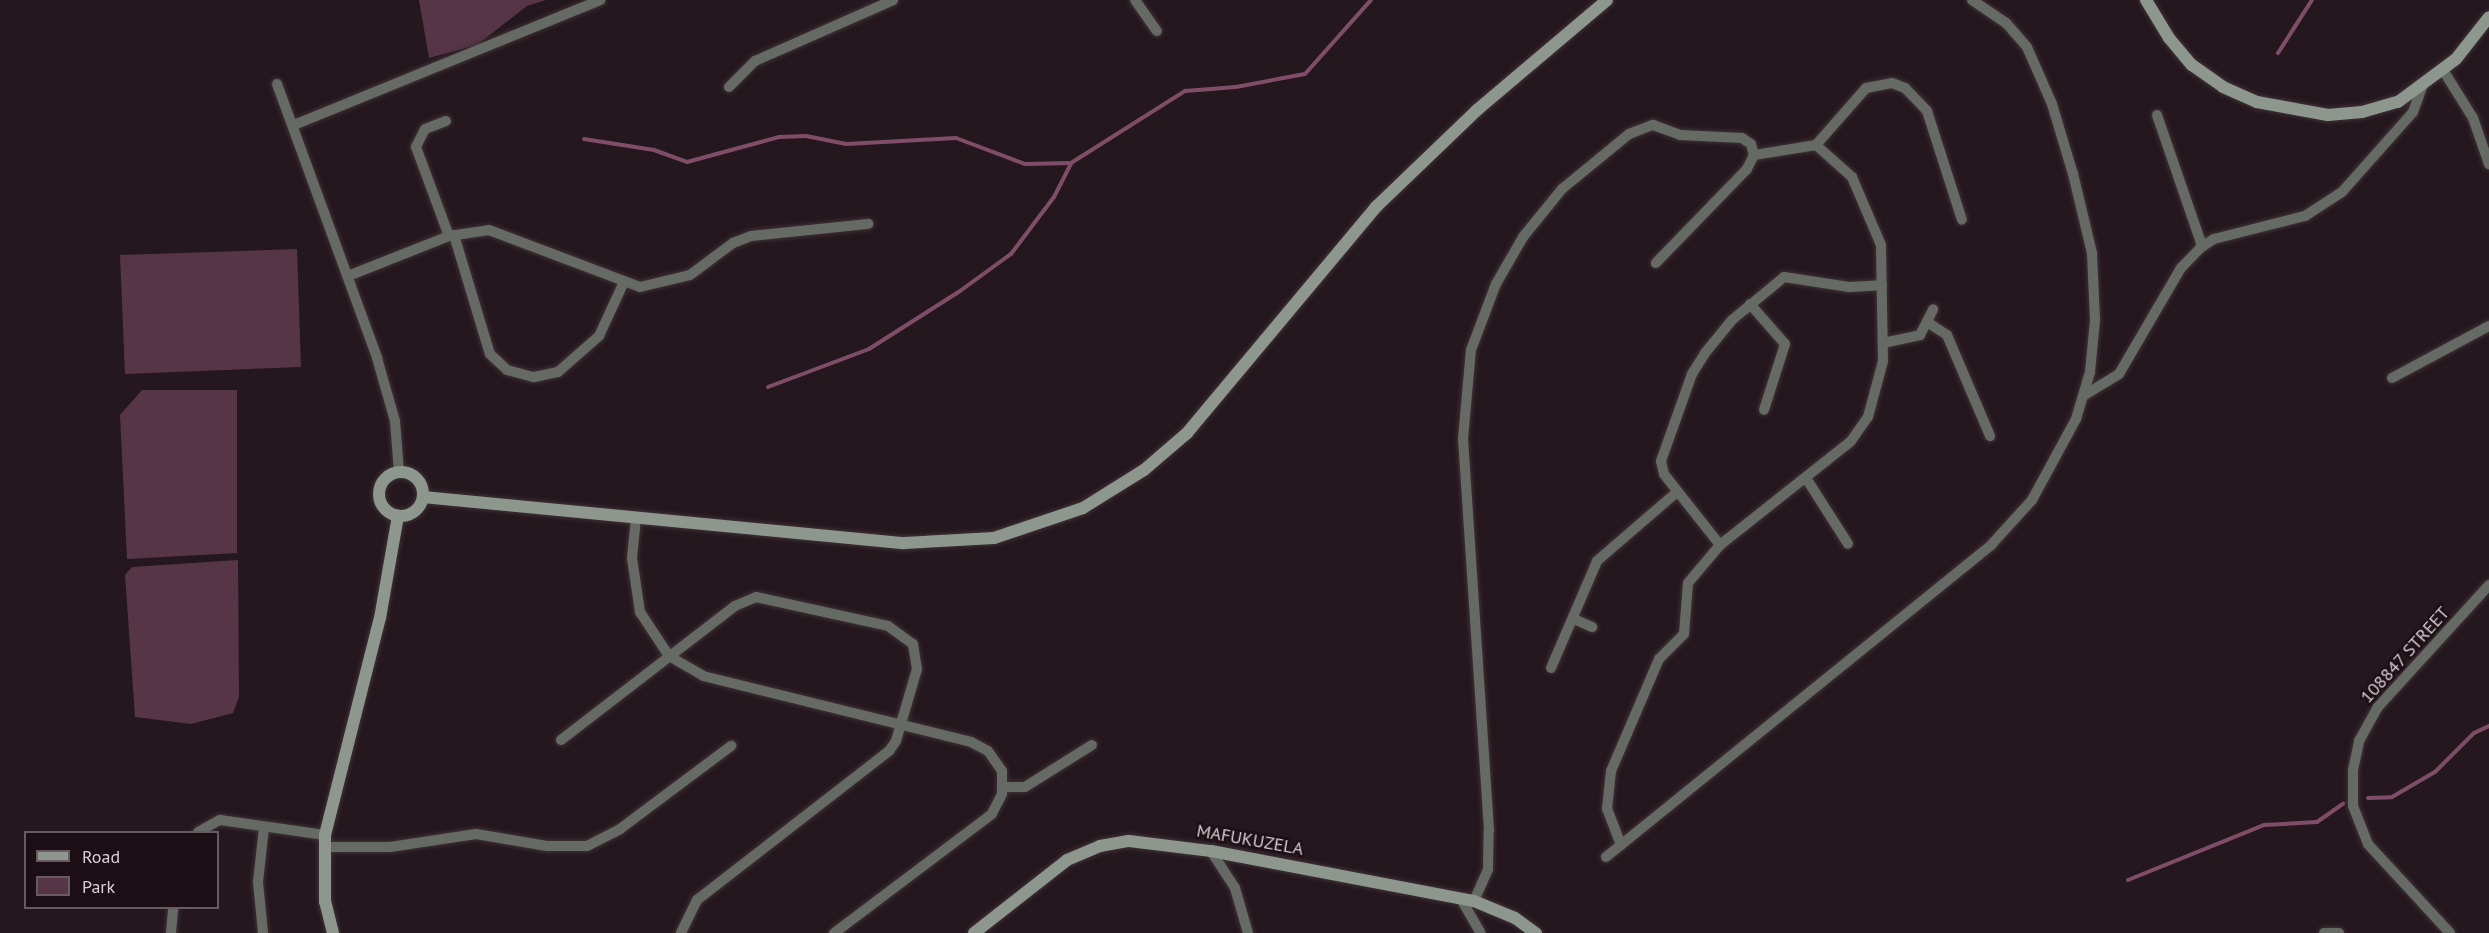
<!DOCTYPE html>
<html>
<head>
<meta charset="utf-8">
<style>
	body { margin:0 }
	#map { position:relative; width:2489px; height:933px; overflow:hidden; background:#25171e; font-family:"PT Sans",sans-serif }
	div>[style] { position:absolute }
	.green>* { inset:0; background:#563547 }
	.stream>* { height:4px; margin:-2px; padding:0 2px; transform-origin:2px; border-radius:2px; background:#804d69 }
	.roads { filter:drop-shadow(0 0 2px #3e3137) drop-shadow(0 0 2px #3e3137) }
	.street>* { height:10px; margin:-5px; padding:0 5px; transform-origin:5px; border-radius:5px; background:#656a64 }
	.secondary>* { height:12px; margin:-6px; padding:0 6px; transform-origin:6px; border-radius:6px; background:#8e978d }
	.secondary>.ring { margin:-6px; padding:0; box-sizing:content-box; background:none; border:12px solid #8e978d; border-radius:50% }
	span { translate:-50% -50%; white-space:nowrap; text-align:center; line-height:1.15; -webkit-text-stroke:5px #1b0e15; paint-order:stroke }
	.street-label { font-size:18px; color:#dacfd4 }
	.legend { position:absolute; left:24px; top:831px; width:195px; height:78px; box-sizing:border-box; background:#1b0e15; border:2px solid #675b61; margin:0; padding:8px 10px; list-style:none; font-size:18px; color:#dacfd4 }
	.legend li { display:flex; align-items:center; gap:12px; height:30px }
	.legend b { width:30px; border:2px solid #675b61 }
</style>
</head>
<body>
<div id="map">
	<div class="green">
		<div style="clip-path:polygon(419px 0,546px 0,527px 6px,477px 45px,429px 58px)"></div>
		<div style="clip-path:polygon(297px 249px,301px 367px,125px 374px,120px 255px)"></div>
		<div style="clip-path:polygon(142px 390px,237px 390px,237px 553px,127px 559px,120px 415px)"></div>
		<div style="clip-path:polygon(238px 560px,239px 697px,233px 713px,191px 724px,135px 717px,125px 575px,132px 567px)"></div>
	</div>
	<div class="stream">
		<div style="left:2278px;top:53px;width:63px;rotate:-57.3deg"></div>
		<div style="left:584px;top:139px;width:71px;rotate:8.9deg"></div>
		<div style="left:654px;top:150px;width:35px;rotate:20deg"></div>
		<div style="left:687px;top:162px;width:95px;rotate:-15.2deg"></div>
		<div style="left:779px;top:137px;width:27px;rotate:-2deg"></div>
		<div style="left:806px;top:136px;width:41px;rotate:11.3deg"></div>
		<div style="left:846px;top:144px;width:110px;rotate:-3.1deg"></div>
		<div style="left:956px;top:138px;width:74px;rotate:20.6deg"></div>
		<div style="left:1025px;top:164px;width:46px;rotate:-1.2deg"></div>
		<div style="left:768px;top:387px;width:108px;rotate:-20.6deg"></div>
		<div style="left:869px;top:349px;width:108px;rotate:-32.5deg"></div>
		<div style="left:960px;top:291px;width:63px;rotate:-36deg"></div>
		<div style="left:1011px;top:254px;width:71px;rotate:-53deg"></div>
		<div style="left:1054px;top:197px;width:38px;rotate:-63deg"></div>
		<div style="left:1071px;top:163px;width:135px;rotate:-32.3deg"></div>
		<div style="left:1185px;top:91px;width:51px;rotate:-4.5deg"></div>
		<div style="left:1236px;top:87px;width:70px;rotate:-10.7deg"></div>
		<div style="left:1305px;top:74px;width:99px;rotate:-48.3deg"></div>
		<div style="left:2368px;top:798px;width:24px;rotate:-2deg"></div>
		<div style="left:2392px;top:797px;width:50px;rotate:-30.2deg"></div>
		<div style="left:2435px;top:772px;width:55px;rotate:-45deg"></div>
		<div style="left:2474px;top:733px;width:17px;rotate:-25deg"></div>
		<div style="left:2128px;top:880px;width:147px;rotate:-22deg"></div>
		<div style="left:2264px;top:825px;width:53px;rotate:-3.2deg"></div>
		<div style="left:2317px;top:822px;width:32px;rotate:-35deg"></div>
	</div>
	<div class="roads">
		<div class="street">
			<div style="left:1135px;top:0;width:38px;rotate:55deg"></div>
			<div style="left:2443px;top:70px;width:57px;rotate:58deg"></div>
			<div style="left:2473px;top:118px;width:49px;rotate:70.8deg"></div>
			<div style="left:277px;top:84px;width:292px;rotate:69.9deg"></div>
			<div style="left:377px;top:358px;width:66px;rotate:74.1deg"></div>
			<div style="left:395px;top:421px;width:51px;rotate:85.5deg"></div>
			<div style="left:729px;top:87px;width:37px;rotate:-45deg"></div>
			<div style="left:755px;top:61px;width:151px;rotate:-23.8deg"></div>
			<div style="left:2157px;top:115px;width:139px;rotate:71deg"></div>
			<div style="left:446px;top:121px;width:22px;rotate:159deg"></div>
			<div style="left:425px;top:129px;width:20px;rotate:117deg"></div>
			<div style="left:416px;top:147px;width:95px;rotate:69.7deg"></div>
			<div style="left:294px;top:125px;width:331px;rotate:-22.2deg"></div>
			<div style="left:1816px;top:145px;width:76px;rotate:-48.7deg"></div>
			<div style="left:1866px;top:88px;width:26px;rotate:-11deg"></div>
			<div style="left:1892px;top:83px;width:14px;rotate:21deg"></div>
			<div style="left:1905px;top:88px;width:32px;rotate:46deg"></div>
			<div style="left:1927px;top:111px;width:114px;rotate:72.2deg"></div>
			<div style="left:454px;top:235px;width:124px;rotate:73.2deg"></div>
			<div style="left:490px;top:354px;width:23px;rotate:43deg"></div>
			<div style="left:507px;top:370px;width:28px;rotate:15deg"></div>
			<div style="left:534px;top:377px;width:25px;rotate:-12deg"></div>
			<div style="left:558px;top:372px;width:55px;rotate:-41.3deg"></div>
			<div style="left:599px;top:336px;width:57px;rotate:-65.2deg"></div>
			<div style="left:348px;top:276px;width:109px;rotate:-21.6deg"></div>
			<div style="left:449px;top:236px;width:40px;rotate:-8.5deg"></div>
			<div style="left:489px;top:230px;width:161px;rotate:20.7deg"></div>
			<div style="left:640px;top:287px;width:51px;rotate:-13.5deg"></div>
			<div style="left:690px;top:275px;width:54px;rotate:-36.7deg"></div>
			<div style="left:733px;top:243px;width:19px;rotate:-21deg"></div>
			<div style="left:751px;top:236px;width:118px;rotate:-5.9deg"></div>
			<div style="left:1750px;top:304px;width:53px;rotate:48.8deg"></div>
			<div style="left:1785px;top:344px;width:69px;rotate:107.7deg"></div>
			<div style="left:1927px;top:322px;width:24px;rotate:33deg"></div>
			<div style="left:1947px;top:335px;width:110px;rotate:66.9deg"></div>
			<div style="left:1883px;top:343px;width:38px;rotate:-12deg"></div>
			<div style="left:1920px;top:335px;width:29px;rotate:-63deg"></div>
			<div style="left:2392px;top:378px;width:110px;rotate:-28.2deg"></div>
			<div style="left:2083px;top:396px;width:42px;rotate:-31.4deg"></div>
			<div style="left:2119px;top:374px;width:123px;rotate:-59.7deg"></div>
			<div style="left:2181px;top:268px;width:28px;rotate:-46deg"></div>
			<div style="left:2200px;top:248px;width:17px;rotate:-33deg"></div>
			<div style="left:2214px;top:239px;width:94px;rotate:-14.2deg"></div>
			<div style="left:2305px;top:216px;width:44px;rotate:-33deg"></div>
			<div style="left:2342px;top:192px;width:107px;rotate:-48.4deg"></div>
			<div style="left:2413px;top:112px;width:27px;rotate:-70deg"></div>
			<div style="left:1806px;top:478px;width:78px;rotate:57.5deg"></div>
			<div style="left:636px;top:518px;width:40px;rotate:95.7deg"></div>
			<div style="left:632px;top:558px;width:55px;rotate:81.6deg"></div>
			<div style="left:640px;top:612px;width:53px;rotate:56.6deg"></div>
			<div style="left:669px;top:656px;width:39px;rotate:30deg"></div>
			<div style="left:703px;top:676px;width:276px;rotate:13.8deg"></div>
			<div style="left:971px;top:742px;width:19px;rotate:28deg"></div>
			<div style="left:988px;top:751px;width:24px;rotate:55deg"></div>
			<div style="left:1002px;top:771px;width:23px;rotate:90deg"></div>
			<div style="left:1002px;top:794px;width:22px;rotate:117deg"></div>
			<div style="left:992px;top:814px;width:198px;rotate:143deg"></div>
			<div style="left:1720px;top:545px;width:90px;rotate:-128.3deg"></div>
			<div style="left:1664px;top:474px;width:13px;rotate:-103deg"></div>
			<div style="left:1661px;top:461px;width:92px;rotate:-70.4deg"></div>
			<div style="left:1692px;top:374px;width:25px;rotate:-58deg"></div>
			<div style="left:1705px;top:353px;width:43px;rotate:-50.7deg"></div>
			<div style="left:1732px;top:320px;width:67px;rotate:-39.6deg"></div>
			<div style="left:1784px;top:277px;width:66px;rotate:8.7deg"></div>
			<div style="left:1849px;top:287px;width:33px;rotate:-3deg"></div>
			<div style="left:1574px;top:619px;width:20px;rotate:24deg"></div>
			<div style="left:1551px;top:668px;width:116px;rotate:-66.7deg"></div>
			<div style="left:1597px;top:561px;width:106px;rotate:-40.8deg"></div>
			<div style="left:561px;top:740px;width:220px;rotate:-37.6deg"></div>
			<div style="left:735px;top:606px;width:23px;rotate:-23deg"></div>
			<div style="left:756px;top:597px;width:135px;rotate:12.4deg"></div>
			<div style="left:888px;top:626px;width:31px;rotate:36deg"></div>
			<div style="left:913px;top:644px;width:25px;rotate:81deg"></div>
			<div style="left:917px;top:669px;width:75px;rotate:106.3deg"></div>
			<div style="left:896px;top:741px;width:12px;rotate:125deg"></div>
			<div style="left:889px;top:751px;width:243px;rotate:142.2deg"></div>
			<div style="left:697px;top:900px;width:37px;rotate:116deg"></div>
			<div style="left:1003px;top:787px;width:22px"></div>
			<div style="left:1025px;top:787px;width:79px;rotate:-32.1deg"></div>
			<div style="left:198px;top:832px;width:25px;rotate:-29deg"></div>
			<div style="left:220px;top:820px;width:106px;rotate:8.1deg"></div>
			<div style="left:1621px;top:845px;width:39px;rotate:-111deg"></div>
			<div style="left:1607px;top:809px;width:38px;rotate:-84deg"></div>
			<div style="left:1611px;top:771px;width:122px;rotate:-66.8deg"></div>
			<div style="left:1659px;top:659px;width:35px;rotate:-45deg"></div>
			<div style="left:1684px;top:634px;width:51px;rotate:-85.5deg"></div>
			<div style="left:1688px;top:583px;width:50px;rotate:-49.9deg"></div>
			<div style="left:1720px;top:545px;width:167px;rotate:-38.4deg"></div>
			<div style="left:1851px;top:441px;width:29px;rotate:-55deg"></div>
			<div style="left:1868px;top:417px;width:58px;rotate:-75deg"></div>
			<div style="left:1883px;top:361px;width:116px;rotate:-91deg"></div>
			<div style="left:1881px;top:245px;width:74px;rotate:-113.1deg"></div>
			<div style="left:1852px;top:177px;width:48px;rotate:-138.4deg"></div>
			<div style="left:1816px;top:145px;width:63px;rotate:170.8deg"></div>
			<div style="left:325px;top:847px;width:65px"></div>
			<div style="left:390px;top:847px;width:87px;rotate:-8.6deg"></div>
			<div style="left:476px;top:834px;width:72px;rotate:9.6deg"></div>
			<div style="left:547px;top:846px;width:40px"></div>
			<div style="left:587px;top:846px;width:37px;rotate:-27deg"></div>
			<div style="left:620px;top:829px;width:139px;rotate:-36.8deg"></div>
			<div style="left:1211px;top:851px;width:44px;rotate:57deg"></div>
			<div style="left:1235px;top:888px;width:47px;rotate:73.9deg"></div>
			<div style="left:1606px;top:857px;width:497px;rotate:-39deg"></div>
			<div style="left:1992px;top:544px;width:59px;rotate:-47.7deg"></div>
			<div style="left:2032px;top:500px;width:92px;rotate:-61.5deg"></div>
			<div style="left:2076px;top:419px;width:49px;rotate:-73.4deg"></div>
			<div style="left:2090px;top:372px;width:52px;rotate:-84.5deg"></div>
			<div style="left:2095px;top:320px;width:67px;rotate:-92.6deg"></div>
			<div style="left:2092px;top:253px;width:81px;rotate:-103.5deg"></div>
			<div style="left:2073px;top:174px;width:73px;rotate:-106.7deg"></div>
			<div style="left:2052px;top:104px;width:62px;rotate:-113.7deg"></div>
			<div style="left:2027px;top:47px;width:32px;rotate:-131deg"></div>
			<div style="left:2006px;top:23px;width:41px;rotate:-145.9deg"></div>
			<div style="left:1461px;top:899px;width:39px;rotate:60deg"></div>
			<div style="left:1474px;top:901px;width:35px;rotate:-66deg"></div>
			<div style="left:1488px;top:869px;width:39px;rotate:-89deg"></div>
			<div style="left:1489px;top:830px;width:392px;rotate:-93.8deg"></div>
			<div style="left:1463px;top:439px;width:89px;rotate:-84.9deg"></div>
			<div style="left:1471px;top:350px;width:71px;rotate:-69.3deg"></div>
			<div style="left:1496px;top:284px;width:54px;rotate:-60.1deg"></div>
			<div style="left:1523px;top:237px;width:62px;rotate:-50.9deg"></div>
			<div style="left:1562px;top:189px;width:87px;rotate:-39.4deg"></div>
			<div style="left:1629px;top:134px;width:26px;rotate:-21deg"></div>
			<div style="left:1653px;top:125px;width:29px;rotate:20deg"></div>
			<div style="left:1680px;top:135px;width:62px;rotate:2.8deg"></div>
			<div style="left:1742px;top:138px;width:11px;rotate:34deg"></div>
			<div style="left:1751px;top:144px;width:11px;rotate:75deg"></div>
			<div style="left:1754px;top:155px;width:16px;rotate:117deg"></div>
			<div style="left:1747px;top:169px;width:131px;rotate:134.1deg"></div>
			<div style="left:171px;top:933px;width:25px;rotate:-85deg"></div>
			<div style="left:263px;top:933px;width:51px;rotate:-95.6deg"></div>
			<div style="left:258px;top:882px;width:54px;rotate:-83.7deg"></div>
			<div style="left:2324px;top:933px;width:15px"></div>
			<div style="left:2450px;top:933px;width:121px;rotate:-132.7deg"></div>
			<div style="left:2368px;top:844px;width:41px;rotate:-111.5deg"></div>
			<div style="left:2353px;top:806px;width:36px;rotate:-90deg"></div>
			<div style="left:2353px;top:770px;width:30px;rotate:-78deg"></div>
			<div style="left:2359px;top:741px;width:39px;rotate:-61deg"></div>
			<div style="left:2378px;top:707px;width:165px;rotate:-47.7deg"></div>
		</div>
		<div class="secondary">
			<div style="left:2146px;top:0;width:44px;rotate:58.8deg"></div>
			<div style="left:2169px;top:38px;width:35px;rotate:50deg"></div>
			<div style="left:2192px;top:65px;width:38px;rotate:35deg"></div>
			<div style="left:2223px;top:87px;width:37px;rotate:24deg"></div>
			<div style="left:2257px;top:102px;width:72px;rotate:10.4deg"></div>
			<div style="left:2328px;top:115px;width:34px;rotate:-5deg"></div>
			<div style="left:2362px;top:112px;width:37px;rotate:-16deg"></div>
			<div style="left:2398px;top:102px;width:72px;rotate:-36.6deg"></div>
			<div style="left:2456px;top:59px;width:53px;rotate:-51.8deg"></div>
			<div class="ring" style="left:379px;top:472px;width:32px;height:32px"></div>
			<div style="left:423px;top:497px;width:483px;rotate:5.5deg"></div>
			<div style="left:904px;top:543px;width:90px;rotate:-3.2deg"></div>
			<div style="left:994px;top:538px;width:94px;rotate:-18.6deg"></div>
			<div style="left:1083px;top:508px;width:72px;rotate:-31.9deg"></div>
			<div style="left:1144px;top:470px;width:57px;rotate:-40.7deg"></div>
			<div style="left:1187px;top:433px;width:295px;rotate:-50.1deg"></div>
			<div style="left:1376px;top:207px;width:140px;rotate:-43.8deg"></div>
			<div style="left:1477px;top:110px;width:170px;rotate:-40.2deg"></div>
			<div style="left:333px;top:933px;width:32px;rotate:-104deg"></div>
			<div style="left:325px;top:902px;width:67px;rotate:-90deg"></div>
			<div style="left:325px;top:835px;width:224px;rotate:-75.8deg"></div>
			<div style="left:380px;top:618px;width:104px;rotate:-80deg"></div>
			<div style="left:974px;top:933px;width:118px;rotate:-38.1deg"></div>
			<div style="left:1067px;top:860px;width:36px;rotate:-23deg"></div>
			<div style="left:1100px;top:846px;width:29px;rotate:-10deg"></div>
			<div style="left:1129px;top:841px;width:83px;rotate:7deg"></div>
			<div style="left:1211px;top:851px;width:268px;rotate:10.8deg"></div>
			<div style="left:1474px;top:901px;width:44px;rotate:22.5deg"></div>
			<div style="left:1515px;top:918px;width:26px;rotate:36deg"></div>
		</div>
	</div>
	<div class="street-label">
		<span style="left:2405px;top:655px;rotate:-48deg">108847 STREET</span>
		<span style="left:1250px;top:840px;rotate:10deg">MAFUKUZELA</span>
	</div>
	<ul class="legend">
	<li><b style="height:8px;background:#8e978d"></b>Road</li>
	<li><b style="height:16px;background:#563547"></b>Park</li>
	</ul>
</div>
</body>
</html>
